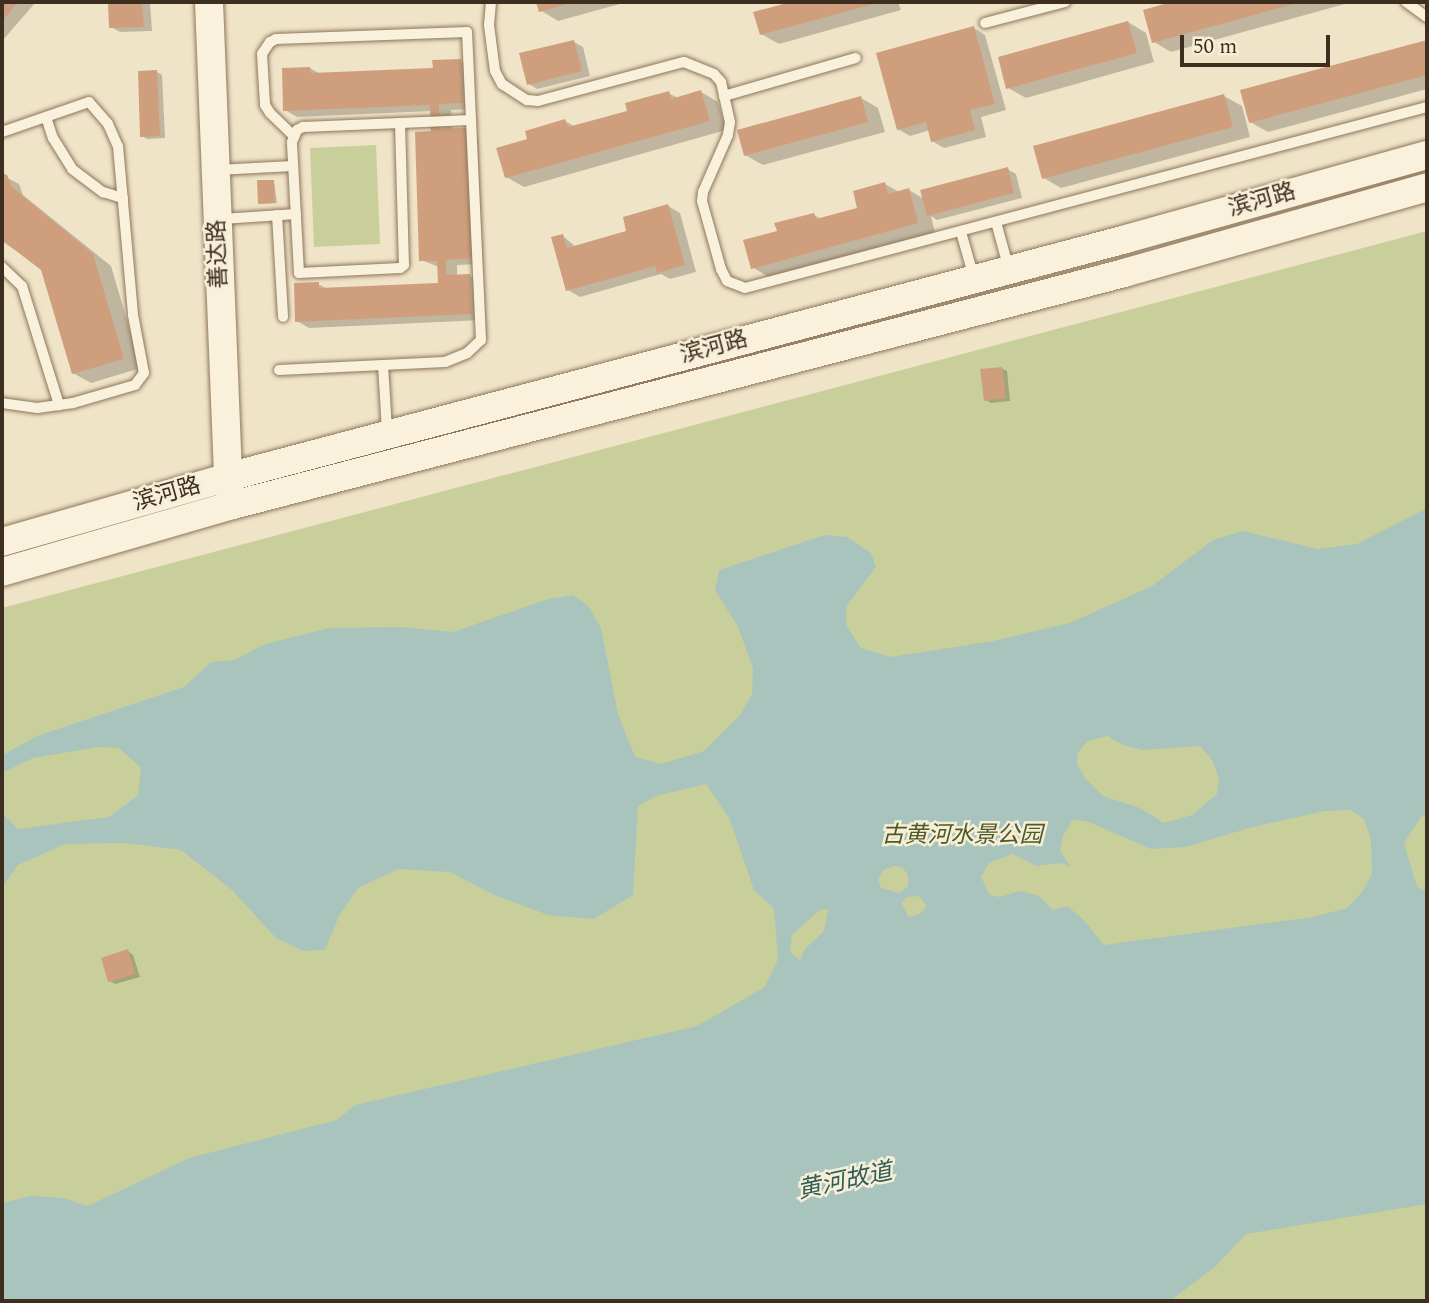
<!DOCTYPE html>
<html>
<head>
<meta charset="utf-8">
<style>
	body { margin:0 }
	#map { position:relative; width:1429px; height:1303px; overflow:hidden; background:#f0e4c8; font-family:Spectral,"Noto Sans SC",serif }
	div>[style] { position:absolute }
	.green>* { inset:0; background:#c9cf9b }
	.water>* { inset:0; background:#a9c4bc }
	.shadow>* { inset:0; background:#0003 }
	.building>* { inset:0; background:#cf9f7d }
	.roads { filter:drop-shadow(0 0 2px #8d765c) drop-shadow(0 0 2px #8d765c) }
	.lane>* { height:10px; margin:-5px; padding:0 5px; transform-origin:5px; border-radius:5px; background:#faf1dc }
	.secondary>* { height:28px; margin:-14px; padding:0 14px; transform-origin:14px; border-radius:14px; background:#faf1dc }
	span { translate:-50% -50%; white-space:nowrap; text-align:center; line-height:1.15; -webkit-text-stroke:5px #f7eed8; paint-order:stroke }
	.street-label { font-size:23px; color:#3d2e20 }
	.park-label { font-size:23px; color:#4d5a26; font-style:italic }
	.water-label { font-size:24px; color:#2f5d5a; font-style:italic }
	.frame { position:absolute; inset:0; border:4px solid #3d2e20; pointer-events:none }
	.scale { position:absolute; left:1180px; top:35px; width:150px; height:32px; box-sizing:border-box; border:4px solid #3d2e20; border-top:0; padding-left:9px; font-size:21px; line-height:24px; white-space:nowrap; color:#3d2e20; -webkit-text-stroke:5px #f7eed8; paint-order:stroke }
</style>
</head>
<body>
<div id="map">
	<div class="green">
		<div style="clip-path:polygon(376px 145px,380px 244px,314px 247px,310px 148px)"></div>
		<div style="clip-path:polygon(1427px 231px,1427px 1301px,2px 1301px,2px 608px)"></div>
	</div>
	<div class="water">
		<div style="clip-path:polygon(evenodd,1427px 508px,1427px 813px,1422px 816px,1404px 843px,1417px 887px,1427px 891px,1427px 1204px,1246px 1234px,1216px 1266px,1170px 1301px,2px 1301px,2px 1203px,30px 1196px,63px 1198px,88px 1206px,189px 1158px,337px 1120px,355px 1105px,697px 1026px,765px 987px,778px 959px,774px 909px,754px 890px,730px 820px,706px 784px,656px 796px,638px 806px,633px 895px,594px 919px,548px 915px,494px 895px,450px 872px,398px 869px,358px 888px,339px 916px,325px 950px,303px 951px,276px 938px,232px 890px,181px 850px,127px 843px,65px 844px,18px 865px,2px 888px,2px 813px,18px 829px,109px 817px,138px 795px,141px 768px,119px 748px,98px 747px,33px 758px,4px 772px,2px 778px,3px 755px,37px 736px,184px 687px,211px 662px,234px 660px,265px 644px,330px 628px,400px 627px,453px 632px,548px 599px,573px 595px,588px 606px,601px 628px,618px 714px,635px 757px,661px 764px,704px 751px,740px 715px,752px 694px,753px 668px,738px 627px,715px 590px,719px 570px,825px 535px,847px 537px,871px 553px,876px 567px,846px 607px,846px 625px,861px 648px,891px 657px,993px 641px,1070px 623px,1152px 586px,1213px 540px,1243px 531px,1318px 549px,1357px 544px,1427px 508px,1108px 736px,1123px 745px,1142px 750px,1200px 746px,1212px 760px,1219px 778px,1217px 794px,1192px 815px,1164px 823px,1140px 808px,1103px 796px,1085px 778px,1077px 764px,1078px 753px,1087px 741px,1108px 736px,1427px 508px,1350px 810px,1364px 819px,1371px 840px,1372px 873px,1363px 891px,1347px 908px,1313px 917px,1104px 945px,1083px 919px,1067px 906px,1053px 910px,1037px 895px,1020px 891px,1000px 897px,990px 895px,981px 877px,989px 863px,1013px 854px,1036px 866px,1060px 863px,1071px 867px,1060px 850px,1063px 836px,1073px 819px,1089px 822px,1151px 849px,1185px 847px,1253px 827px,1325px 811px,1350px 810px,1427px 508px,893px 866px,902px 867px,908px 875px,908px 886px,899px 893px,881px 888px,878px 879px,883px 870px,893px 866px,1427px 508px,919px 896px,927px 906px,920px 914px,909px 917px,901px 903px,907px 897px,919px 896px,1427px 508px,821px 909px,828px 910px,824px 931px,804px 950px,800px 960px,790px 952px,792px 935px,821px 909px)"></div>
	</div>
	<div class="shadow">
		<div style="clip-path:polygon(2px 2px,36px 2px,2px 41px)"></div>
		<div style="clip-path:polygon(110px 2px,150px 2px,152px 31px,120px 32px,111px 27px)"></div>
		<div style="clip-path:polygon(538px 2px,627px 2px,558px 21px,540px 10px)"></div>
		<div style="clip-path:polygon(798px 2px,898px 2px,901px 10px,779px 44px,761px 34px,756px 14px)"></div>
		<div style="clip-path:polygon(1173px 2px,1352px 2px,1171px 52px,1154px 42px)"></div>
		<div style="clip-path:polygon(1128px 22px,1146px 33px,1154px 62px,1026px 98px,1008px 88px)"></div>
		<div style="clip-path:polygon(974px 28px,985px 35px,1006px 110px,981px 117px,986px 137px,944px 148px,932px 141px,930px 130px,910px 136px,898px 129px)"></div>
		<div style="clip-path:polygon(574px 42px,583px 47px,590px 76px,537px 89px,529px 84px)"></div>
		<div style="clip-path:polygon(1427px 42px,1427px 89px,1268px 132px,1250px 122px,1242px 92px)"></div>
		<div style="clip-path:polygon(461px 61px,473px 67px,475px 109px,451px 110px,452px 130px,466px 130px,478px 137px,483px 264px,457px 265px,457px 276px,470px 276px,482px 283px,483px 320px,309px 328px,297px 321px,318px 284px,328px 289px,440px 285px,439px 267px,421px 260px,432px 111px,297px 117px,285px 110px,310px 68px,320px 74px,434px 70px,434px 62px)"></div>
		<div style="clip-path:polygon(157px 72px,162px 75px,165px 138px,147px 139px,142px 136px)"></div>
		<div style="clip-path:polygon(701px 92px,718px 102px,726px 130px,524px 187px,506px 177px,529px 140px,565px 121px,576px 127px,629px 112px,668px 93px,678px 98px)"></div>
		<div style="clip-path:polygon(1224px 96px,1242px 106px,1250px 137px,1061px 188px,1044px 178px)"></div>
		<div style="clip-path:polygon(861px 98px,878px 108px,885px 132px,763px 165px,745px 155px)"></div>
		<div style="clip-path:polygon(1007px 169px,1016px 174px,1022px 198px,937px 220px,931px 216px,935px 233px,770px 278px,752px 267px,779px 232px,814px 215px,821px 219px,860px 209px,885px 184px,899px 192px,909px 190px,924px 199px)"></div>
		<div style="clip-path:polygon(2px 175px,19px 184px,23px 195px,111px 266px,141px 368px,91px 383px,73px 373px,42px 269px,2px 241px)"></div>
		<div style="clip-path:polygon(274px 182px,277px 203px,262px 204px)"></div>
		<div style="clip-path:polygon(668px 206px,680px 213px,696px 272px,670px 279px,661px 274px,580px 297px,568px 290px,563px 236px,576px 247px,629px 232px)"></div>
		<div style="clip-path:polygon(1001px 368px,1007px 371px,1010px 401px,991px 403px,986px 400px)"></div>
		<div style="clip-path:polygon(128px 951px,133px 955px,140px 977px,115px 984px,110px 981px)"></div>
	</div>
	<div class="building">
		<div style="clip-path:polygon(2px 2px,18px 2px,2px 21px)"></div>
		<div style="clip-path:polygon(108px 2px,142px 2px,144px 27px,109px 28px)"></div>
		<div style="clip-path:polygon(536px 2px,571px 2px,572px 3px,539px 12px)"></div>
		<div style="clip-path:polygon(791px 2px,877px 2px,877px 3px,760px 35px,753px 12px)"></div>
		<div style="clip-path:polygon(1171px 2px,1297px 2px,1297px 3px,1152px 43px,1143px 10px)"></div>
		<div style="clip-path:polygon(1128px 21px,1137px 53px,1006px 89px,998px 57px)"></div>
		<div style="clip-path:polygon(974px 26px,995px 104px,970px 110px,975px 130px,931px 142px,926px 122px,897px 130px,876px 53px)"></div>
		<div style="clip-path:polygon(574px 40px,582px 71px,527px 85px,519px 53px)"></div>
		<div style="clip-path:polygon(1427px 40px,1427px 75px,1249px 123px,1240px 90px)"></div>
		<div style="clip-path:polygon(461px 59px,463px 103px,439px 104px,440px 129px,466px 128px,472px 258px,446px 260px,446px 275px,470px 274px,472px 314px,295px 322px,294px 283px,319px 282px,319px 288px,438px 283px,437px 261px,419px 261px,415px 132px,431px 131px,430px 105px,283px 111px,282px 68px,310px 67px,311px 73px,433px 68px,432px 60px)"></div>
		<div style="clip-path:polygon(157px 70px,160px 136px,140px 137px,138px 71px)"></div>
		<div style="clip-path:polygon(701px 90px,710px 121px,505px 178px,496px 148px,527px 139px,525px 131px,565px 119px,568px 127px,627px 111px,625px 103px,669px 91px,671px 99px)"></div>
		<div style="clip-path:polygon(1224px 94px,1233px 127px,1042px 179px,1033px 146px)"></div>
		<div style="clip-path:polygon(861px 96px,868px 122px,744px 156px,737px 130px)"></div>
		<div style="clip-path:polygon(1008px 167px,1014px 193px,927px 216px,920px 190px)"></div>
		<div style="clip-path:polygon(2px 173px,7px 175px,12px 187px,93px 254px,124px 359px,72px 374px,41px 270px,2px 240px)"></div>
		<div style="clip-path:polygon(257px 180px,274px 180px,275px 203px,258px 204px)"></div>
		<div style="clip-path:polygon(885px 182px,888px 194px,909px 188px,918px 223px,751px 269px,743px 240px,777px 231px,774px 223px,814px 213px,816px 219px,857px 208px,853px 191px)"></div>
		<div style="clip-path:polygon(668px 204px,685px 265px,657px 273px,655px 266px,566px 291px,551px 237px,563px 234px,567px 248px,626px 231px,623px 217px)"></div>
		<div style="clip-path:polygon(1002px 367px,1006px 398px,984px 401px,980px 369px)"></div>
		<div style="clip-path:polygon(128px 949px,135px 974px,108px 982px,101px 958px)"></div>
	</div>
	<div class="roads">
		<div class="lane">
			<div style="left:491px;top:2px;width:23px;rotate:95deg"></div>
			<div style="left:489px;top:25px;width:46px;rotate:82.6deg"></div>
			<div style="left:495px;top:71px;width:15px;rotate:62deg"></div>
			<div style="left:502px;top:84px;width:30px;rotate:33deg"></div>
			<div style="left:527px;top:100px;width:11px;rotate:5deg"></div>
			<div style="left:538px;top:101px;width:151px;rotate:-15deg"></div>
			<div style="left:684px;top:62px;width:32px;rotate:22deg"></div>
			<div style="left:714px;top:74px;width:11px;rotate:49deg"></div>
			<div style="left:721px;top:82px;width:41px;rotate:77.3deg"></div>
			<div style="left:730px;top:122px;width:13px;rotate:99deg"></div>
			<div style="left:728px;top:135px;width:62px;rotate:113.7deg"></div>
			<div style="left:703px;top:192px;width:9px;rotate:96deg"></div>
			<div style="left:702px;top:201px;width:71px;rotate:74.4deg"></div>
			<div style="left:721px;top:269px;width:13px;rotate:63deg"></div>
			<div style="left:727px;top:281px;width:19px;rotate:21deg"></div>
			<div style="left:745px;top:288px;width:706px;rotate:-14.86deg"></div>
			<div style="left:1406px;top:2px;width:26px;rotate:36deg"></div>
			<div style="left:985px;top:23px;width:83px;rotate:-14.7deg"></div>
			<div style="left:724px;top:96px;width:137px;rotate:-16.1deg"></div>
			<div style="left:46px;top:117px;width:22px;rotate:72deg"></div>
			<div style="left:53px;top:138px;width:36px;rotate:58deg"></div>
			<div style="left:72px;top:169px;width:39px;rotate:37deg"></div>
			<div style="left:103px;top:192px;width:21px;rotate:17deg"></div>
			<div style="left:400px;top:123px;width:142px;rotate:88.4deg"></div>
			<div style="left:404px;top:265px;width:5px;rotate:143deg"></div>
			<div style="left:400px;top:268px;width:101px;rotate:177.2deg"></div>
			<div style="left:299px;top:273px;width:131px;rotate:-93.1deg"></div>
			<div style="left:292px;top:142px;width:13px;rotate:-67deg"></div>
			<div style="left:297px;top:130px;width:7px;rotate:-27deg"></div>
			<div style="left:303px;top:127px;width:97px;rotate:-2.4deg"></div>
			<div style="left:400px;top:123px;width:71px;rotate:-2.4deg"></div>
			<div style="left:2px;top:132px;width:92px;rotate:-19deg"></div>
			<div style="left:89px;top:102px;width:29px;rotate:49deg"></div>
			<div style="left:108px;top:124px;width:24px;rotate:66deg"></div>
			<div style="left:118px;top:146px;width:170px;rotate:84.9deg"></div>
			<div style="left:133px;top:315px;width:59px;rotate:79.3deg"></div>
			<div style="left:144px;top:373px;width:15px;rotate:127deg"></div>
			<div style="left:135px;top:385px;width:65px;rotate:163.8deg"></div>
			<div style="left:73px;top:403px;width:36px;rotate:172deg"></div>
			<div style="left:37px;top:408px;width:35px;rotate:-172deg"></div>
			<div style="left:217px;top:170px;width:76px;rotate:-3deg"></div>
			<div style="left:277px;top:215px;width:102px;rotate:86.6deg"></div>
			<div style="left:222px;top:219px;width:74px;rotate:-3.9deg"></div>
			<div style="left:996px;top:222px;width:46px;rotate:74.7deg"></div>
			<div style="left:961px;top:232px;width:48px;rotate:74.2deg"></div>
			<div style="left:2px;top:267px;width:28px;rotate:44deg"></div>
			<div style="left:22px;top:286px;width:125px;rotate:72.7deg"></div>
			<div style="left:383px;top:365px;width:66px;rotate:86.5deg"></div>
			<div style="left:279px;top:370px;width:166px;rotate:-2.8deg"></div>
			<div style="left:445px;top:362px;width:24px;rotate:-22deg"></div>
			<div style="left:467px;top:353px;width:19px;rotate:-43deg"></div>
			<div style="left:481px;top:340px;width:308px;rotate:-92.6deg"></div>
			<div style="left:467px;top:32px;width:191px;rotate:177.9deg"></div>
			<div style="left:276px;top:39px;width:7px;rotate:153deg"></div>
			<div style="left:270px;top:42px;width:14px;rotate:124deg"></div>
			<div style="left:262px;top:54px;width:51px;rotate:86.6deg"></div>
			<div style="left:265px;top:105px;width:9px;rotate:58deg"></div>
			<div style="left:270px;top:113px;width:32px;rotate:44deg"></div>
		</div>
		<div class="secondary">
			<div style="left:209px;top:2px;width:475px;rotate:87.7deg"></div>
			<div style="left:228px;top:477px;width:19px;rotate:81deg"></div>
			<div style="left:2px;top:542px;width:235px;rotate:-16deg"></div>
			<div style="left:228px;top:477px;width:929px;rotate:-14.84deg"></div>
			<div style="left:1126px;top:239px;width:313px;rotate:-15.6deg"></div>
			<div style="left:2px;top:572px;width:241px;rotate:-16.2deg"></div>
			<div style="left:233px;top:505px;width:921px;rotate:-14.59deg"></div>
			<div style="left:1124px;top:273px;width:315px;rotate:-15.8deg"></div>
		</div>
	</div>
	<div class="street-label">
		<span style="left:1262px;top:201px;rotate:-16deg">滨河路</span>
		<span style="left:219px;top:254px;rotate:-92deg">善达路</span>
		<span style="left:714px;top:348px;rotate:-15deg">滨河路</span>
		<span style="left:167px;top:495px;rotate:-16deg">滨河路</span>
	</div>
	<div class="park-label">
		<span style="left:962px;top:836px">古黄河水景公园</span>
	</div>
	<div class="water-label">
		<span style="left:845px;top:1182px;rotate:-12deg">黄河故道</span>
	</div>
	<div class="frame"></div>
	<div class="scale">50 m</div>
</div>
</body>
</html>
